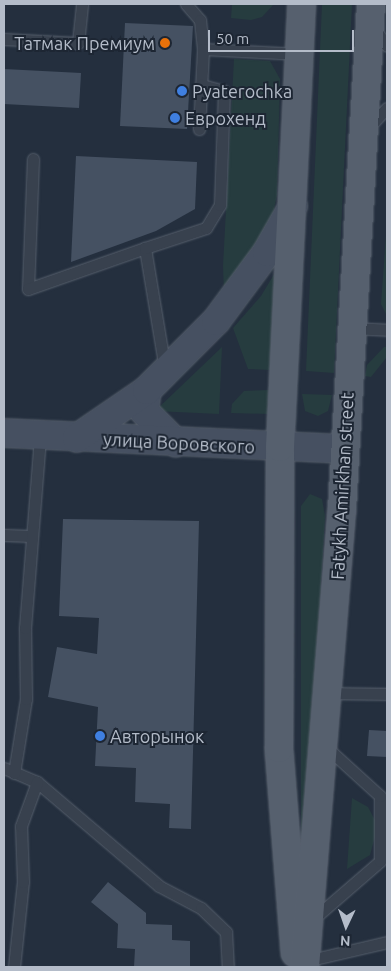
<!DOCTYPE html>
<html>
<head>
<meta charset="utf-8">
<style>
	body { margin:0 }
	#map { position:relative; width:391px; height:971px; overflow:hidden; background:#242f3e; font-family:Ubuntu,sans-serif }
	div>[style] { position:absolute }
	.green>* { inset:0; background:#263c3f }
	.building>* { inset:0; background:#455162 }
	.roads { filter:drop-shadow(0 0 1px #565f6c) drop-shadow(0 0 1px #565f6c) }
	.lane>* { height:11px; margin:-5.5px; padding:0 5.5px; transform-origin:5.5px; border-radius:5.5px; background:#38414e }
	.secondary>* { height:28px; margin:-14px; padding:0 14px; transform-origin:14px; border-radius:14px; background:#465061 }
	.primary>* { height:28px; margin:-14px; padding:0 14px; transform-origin:14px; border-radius:14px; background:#56606e }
	.dots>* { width:14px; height:14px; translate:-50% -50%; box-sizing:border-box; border:2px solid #1d2633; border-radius:50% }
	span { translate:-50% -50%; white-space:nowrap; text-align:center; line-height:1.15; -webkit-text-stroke:4px #1d2633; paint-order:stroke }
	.poi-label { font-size:18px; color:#b4bcc9 }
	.right { translate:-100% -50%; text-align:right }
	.left { translate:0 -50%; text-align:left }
	.street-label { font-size:18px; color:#b4bcc9 }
	.frame { position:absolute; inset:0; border:5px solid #b4bcc9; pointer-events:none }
	.north { position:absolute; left:321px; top:901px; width:50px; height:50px; -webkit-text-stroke:4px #1d2633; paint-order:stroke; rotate:183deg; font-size:14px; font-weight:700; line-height:20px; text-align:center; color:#b4bcc9 }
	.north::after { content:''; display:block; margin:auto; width:18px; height:22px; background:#b4bcc9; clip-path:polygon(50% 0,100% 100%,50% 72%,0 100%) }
	.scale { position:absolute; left:208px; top:30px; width:146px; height:22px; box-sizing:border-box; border:2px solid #b4bcc9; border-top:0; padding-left:6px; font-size:15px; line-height:18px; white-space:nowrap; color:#b4bcc9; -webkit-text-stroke:4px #1d2633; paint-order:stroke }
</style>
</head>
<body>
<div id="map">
	<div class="green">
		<div style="clip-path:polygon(232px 4px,274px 4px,262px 17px,251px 20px,231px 18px)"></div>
		<div style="clip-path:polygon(322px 4px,352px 4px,334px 373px,306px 371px)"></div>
		<div style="clip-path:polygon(234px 59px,270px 61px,280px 79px,277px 195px,270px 229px,224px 295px,223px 266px)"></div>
		<div style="clip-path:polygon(387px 221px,387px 316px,381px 304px)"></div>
		<div style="clip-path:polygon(276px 271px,271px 370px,248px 369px,233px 328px,261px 296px)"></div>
		<div style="clip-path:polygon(222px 347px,219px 414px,155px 411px)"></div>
		<div style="clip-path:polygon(384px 347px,387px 347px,387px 357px,371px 377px,365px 376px,367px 365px)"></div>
		<div style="clip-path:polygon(270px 390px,269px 414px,231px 413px,232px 404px,244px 391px)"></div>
		<div style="clip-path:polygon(302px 394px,332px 395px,328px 411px,318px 416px,305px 411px)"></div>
		<div style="clip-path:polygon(310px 494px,322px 499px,325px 516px,307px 848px,301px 850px,301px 506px)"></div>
		<div style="clip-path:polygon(352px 798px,368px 807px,378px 826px,370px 855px,347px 869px)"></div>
	</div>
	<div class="building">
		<div style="clip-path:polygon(125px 23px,193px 26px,187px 129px,120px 126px)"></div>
		<div style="clip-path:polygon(4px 69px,81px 73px,79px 108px,4px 104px)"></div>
		<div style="clip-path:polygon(76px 156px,197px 162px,195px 209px,156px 231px,71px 262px)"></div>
		<div style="clip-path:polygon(63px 519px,199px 521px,191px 829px,169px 828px,170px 804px,135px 802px,136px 768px,95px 766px,98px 707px,48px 697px,57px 647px,97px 654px,99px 618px,59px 616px)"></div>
		<div style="clip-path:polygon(369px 730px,387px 731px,387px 757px,367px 756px)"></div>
		<div style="clip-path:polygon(108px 882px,146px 913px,146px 924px,172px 925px,172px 940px,190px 941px,190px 967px,134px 967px,135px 949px,117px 948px,118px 924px,91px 902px)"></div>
	</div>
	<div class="roads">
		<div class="lane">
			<div style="left:186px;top:4px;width:21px;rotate:49deg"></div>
			<div style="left:200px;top:20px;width:29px;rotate:84deg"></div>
			<div style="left:203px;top:49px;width:97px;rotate:3deg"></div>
			<div style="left:374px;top:28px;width:22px;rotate:54deg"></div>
			<div style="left:4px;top:39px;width:74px;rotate:3.1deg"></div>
			<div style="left:78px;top:43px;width:39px;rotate:-84deg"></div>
			<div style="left:369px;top:127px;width:26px;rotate:-47deg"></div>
			<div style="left:199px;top:129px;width:80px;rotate:-87.1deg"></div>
			<div style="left:33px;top:159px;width:130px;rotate:92.2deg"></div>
			<div style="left:28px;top:289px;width:124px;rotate:-19.3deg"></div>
			<div style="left:352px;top:328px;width:35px;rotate:3deg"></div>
			<div style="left:165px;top:369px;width:123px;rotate:-99.4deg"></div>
			<div style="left:145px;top:248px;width:64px;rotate:-18.2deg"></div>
			<div style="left:206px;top:228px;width:27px;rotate:-59deg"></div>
			<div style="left:220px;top:205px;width:114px;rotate:-88deg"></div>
			<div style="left:224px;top:91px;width:24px;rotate:-165deg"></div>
			<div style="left:4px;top:535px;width:27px;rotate:2deg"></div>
			<div style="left:329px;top:693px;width:58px;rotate:1deg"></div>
			<div style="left:4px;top:768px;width:36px;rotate:23deg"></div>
			<div style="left:37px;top:782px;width:160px;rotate:40.4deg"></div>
			<div style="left:159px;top:886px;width:47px;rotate:27.6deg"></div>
			<div style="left:201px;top:908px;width:35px;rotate:44deg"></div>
			<div style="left:226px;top:932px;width:35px;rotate:87deg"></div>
			<div style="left:14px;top:773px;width:75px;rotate:-80.8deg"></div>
			<div style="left:26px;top:699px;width:71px;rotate:-90.8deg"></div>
			<div style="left:25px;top:628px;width:193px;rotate:-85.5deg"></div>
			<div style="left:312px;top:920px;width:90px;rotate:-40.9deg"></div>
			<div style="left:380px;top:861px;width:65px;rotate:-90deg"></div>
			<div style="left:380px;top:796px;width:74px;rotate:-137.7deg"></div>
			<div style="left:306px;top:961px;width:83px;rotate:-13.2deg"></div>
			<div style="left:14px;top:967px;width:85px;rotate:-84deg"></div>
			<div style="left:23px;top:882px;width:56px;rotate:-92deg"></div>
			<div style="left:21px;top:826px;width:47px;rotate:-70deg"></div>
		</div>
		<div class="secondary">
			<div style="left:147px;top:390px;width:21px;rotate:98deg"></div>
			<div style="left:144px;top:411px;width:45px;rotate:45deg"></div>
			<div style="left:4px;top:433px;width:341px;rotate:2.7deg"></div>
			<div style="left:77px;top:438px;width:85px;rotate:-34.4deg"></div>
			<div style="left:147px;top:390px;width:98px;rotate:-45deg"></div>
			<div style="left:216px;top:321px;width:86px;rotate:-53.5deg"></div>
			<div style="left:267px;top:252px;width:53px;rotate:-60.5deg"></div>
		</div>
		<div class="primary">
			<div style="left:295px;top:953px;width:206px;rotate:-94.5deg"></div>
			<div style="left:279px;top:748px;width:301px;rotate:-89.8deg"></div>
			<div style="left:280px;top:447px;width:444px;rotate:-87.2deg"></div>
			<div style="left:305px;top:967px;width:459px;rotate:-85.4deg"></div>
			<div style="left:342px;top:509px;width:506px;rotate:-86.71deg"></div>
		</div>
	</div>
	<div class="dots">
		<div style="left:165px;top:43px;background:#e8710a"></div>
		<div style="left:182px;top:91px;background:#3f7fe0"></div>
		<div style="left:175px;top:118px;background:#3f7fe0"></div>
		<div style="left:100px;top:736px;background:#3f7fe0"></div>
	</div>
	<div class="poi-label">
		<span class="right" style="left:155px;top:43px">Татмак Премиум</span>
		<span class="left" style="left:192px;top:91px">Pyaterochka</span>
		<span class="left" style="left:185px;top:118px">Еврохенд</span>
		<span class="left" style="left:110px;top:736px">Авторынок</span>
	</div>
	<div class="street-label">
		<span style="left:179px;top:443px;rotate:3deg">улица Воровского</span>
		<span style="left:342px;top:486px;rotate:-87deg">Fatykh Amirkhan street</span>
	</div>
	<div class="frame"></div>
	<div class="north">N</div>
	<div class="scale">50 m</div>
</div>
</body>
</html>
